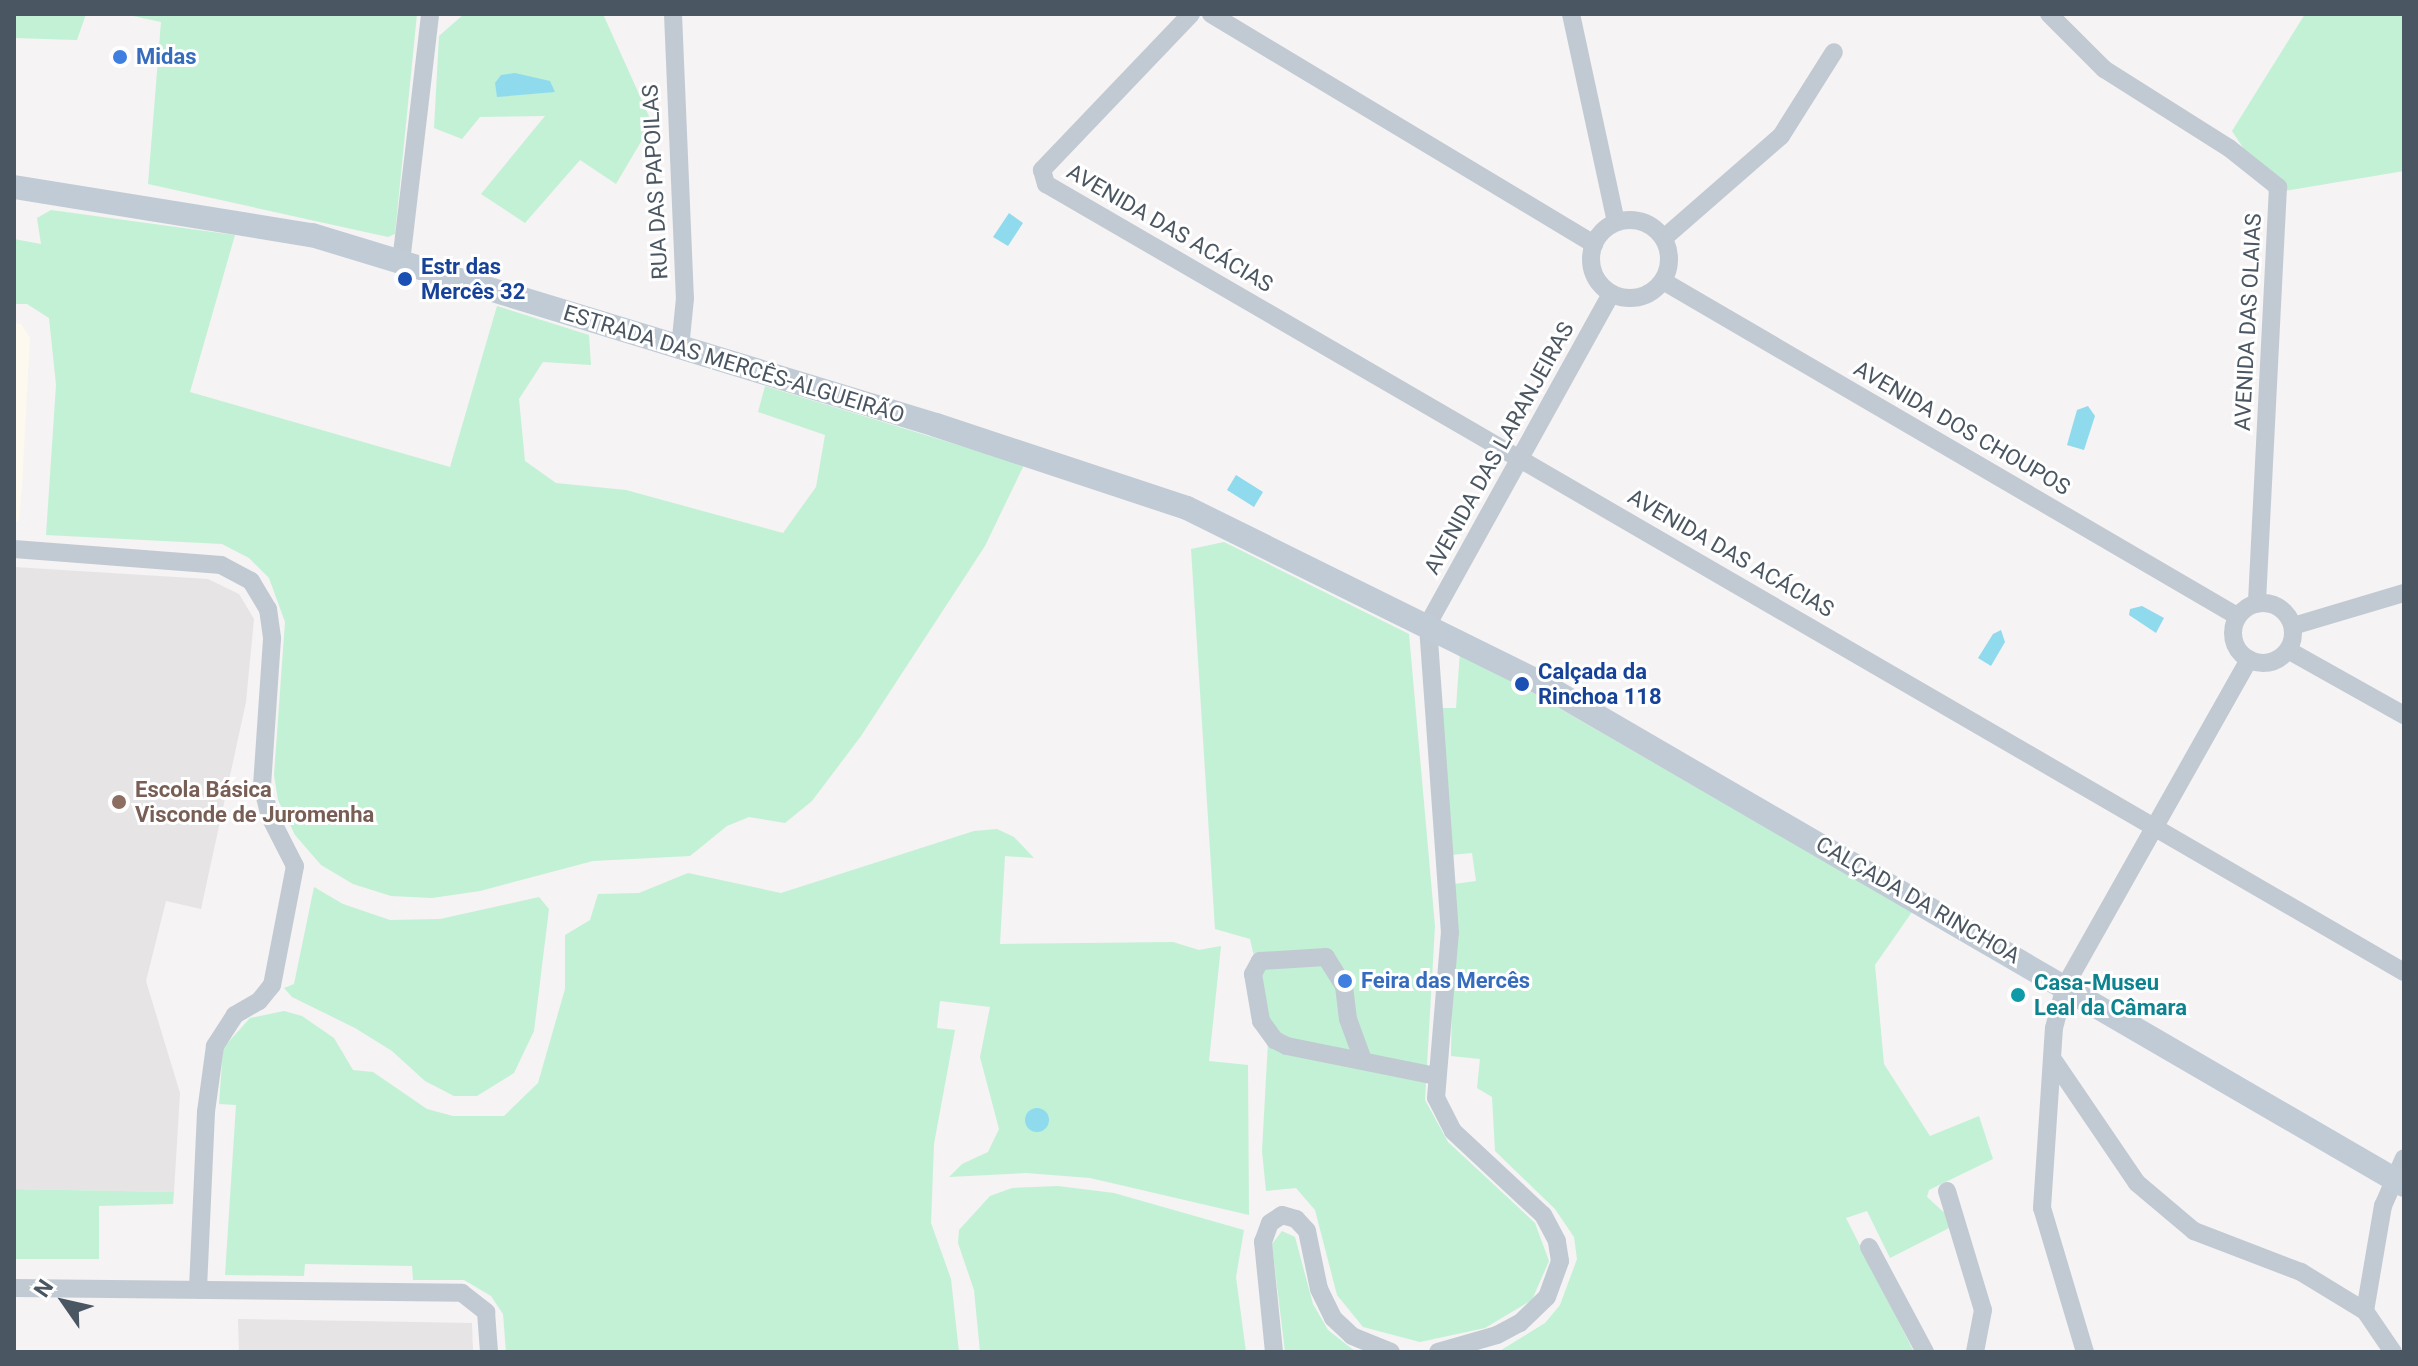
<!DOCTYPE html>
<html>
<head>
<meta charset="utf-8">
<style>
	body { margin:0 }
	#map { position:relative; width:2418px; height:1366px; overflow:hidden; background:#f5f3f3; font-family:Roboto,sans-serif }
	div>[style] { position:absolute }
	.commercial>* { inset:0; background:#fdf9ef }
	.education>* { inset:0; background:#e6e4e5 }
	.green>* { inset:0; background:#c3f1d5 }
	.water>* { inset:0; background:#90daee }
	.round { border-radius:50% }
	.street>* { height:18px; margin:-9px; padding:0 9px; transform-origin:9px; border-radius:9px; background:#c1cad2 }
	.street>.ring { margin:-9px; padding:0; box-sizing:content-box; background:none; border:18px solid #c1cad2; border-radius:50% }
	.secondary>* { height:24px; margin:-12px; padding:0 12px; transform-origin:12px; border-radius:12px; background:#c1cbd6 }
	.dots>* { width:22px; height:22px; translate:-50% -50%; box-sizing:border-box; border:4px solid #fff; border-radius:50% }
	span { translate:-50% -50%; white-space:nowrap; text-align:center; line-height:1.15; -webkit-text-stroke:6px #fff; paint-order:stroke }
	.shop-label { font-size:22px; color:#366cbe; font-weight:700 }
	.left { translate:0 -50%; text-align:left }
	.street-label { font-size:22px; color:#4a5661 }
	.transit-label { font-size:22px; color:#164399; font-weight:700 }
	.education-label { font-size:22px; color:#785e54; font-weight:700 }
	.culture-label { font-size:22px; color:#0d838f; font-weight:700 }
	.frame { position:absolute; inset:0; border:16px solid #4a5661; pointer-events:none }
	.north { position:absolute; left:24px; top:1262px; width:80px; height:80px; -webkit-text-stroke:6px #fff; paint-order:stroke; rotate:304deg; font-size:22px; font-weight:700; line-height:32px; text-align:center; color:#4a5661 }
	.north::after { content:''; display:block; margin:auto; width:28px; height:36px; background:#4a5661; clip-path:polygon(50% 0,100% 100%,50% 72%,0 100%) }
</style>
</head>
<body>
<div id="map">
	<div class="commercial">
		<div style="clip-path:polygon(14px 323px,21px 324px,30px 338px,22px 486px,19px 520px,14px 523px)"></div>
	</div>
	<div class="education">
		<div style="clip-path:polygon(14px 567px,208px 579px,239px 594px,254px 619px,246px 702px,201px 909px,166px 901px,146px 981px,180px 1093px,174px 1192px,14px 1189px)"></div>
		<div style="clip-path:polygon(238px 1319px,472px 1323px,473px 1352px,239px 1352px)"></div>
	</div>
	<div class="green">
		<div style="clip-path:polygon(14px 14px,86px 14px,77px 40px,14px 38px)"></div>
		<div style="clip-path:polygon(124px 14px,417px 14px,395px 234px,388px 237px,148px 184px,161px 22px)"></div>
		<div style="clip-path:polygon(464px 14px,603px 14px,652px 123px,616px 184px,580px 160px,525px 223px,481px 194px,545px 116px,480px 117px,462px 139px,434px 128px,439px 36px)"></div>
		<div style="clip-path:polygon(2305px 14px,2404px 14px,2404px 171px,2273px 193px,2232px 131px)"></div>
		<div style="clip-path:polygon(51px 210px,235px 235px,190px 392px,450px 467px,497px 306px,589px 335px,591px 365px,543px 362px,519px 399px,525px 461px,556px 483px,626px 490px,783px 533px,816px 487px,825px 435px,758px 412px,765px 386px,1024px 465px,985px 546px,861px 736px,812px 801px,785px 823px,749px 817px,727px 826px,690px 856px,593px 861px,480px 891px,432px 898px,391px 896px,353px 884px,321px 865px,295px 835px,278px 800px,274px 775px,285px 622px,269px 578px,249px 558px,222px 544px,46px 535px,56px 385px,49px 318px,27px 304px,14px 304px,14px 239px,41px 244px,37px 218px)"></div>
		<div style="clip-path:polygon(1224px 542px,1409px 634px,1435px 926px,1425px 1100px,1448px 1142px,1535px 1223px,1549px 1261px,1532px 1300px,1485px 1328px,1420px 1342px,1363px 1327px,1337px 1295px,1315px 1210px,1296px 1188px,1266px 1191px,1262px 1151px,1269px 1023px,1250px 939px,1215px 929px,1191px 549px)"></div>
		<div style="clip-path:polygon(1460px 651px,1912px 912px,1875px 965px,1884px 1064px,1930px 1136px,1979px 1116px,1993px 1159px,1929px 1190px,1927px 1197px,1948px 1216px,1951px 1227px,1890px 1258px,1867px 1211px,1846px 1218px,1914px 1352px,1498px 1352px,1545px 1323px,1560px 1305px,1577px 1259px,1574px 1237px,1555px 1209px,1495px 1151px,1492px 1097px,1477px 1088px,1480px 1059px,1451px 1056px,1454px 884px,1476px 881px,1472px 853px,1451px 855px,1440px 708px,1456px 708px)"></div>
		<div style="clip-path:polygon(997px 829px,1014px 837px,1034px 858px,1005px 856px,1000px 944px,1173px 942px,1199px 950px,1221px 946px,1209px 1061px,1248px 1065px,1249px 1215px,1090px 1178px,1026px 1173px,949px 1177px,962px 1164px,988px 1152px,999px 1129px,980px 1057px,990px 1007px,940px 1001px,937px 1028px,955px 1030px,934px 1144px,931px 1223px,951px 1279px,959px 1352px,506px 1352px,503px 1314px,491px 1296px,464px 1280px,413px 1280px,412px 1266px,305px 1264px,304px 1276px,225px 1275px,236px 1105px,219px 1104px,223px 1048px,250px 1018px,284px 1011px,302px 1016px,334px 1038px,353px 1070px,373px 1072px,427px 1109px,453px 1116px,504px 1116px,538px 1083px,565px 989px,565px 935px,590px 920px,598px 894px,639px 893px,688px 873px,781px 893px,974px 831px)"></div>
		<div style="clip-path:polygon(314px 887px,343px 904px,390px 920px,440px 919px,539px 897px,549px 909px,534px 1031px,514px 1073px,477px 1096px,454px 1096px,425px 1081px,392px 1051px,355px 1028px,292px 997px,284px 988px,294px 984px)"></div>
		<div style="clip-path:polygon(1058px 1186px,1114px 1193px,1244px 1230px,1236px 1277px,1246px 1352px,980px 1352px,974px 1290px,958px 1243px,959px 1230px,990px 1196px,1012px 1188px)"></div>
		<div style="clip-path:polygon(14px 1189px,174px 1192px,173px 1204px,99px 1206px,99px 1259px,14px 1259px)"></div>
		<div style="clip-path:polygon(1282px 1231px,1295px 1237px,1313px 1304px,1328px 1330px,1356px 1352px,1285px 1352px,1272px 1244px)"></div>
	</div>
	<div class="water">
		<div style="clip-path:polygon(515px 73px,550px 81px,555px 92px,497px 97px,495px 83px,501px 75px)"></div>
		<div style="clip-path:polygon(1009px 213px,1023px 223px,1008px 246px,993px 237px)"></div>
		<div style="clip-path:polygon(2088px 406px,2095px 416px,2084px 450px,2067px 445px,2077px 410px)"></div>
		<div style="clip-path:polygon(1236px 475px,1263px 492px,1254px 507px,1227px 490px)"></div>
		<div style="clip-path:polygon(2142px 606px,2164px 618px,2156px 633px,2129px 615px,2130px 609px)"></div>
		<div style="clip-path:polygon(2001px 630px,2005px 642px,1991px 666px,1978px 658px,1993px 634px)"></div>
		<div class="round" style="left:1025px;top:1108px;width:24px;height:24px"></div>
	</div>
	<div class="street">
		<div style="left:673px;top:14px;width:284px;rotate:87.6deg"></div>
		<div style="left:685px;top:298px;width:50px;rotate:95.7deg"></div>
		<div style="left:1191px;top:14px;width:216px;rotate:133.7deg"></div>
		<div style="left:1042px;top:170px;width:15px;rotate:74deg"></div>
		<div style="left:1046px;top:184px;width:1570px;rotate:30.13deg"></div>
		<div style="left:1211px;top:14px;width:447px;rotate:31deg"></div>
		<div style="left:1571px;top:14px;width:213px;rotate:77.8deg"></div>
		<div style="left:2049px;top:14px;width:78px;rotate:45deg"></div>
		<div style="left:2104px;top:69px;width:148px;rotate:32.3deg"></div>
		<div style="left:2229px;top:148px;width:63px;rotate:38.5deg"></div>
		<div style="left:2278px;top:187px;width:417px;rotate:92.9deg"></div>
		<div class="ring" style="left:1591px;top:220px;width:60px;height:60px"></div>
		<div style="left:1664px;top:238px;width:155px;rotate:-41.1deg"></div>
		<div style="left:1781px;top:136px;width:99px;rotate:-57.8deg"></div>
		<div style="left:401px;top:262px;width:250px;rotate:-83.3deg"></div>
		<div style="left:1663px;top:281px;width:665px;rotate:30.27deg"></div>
		<div style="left:14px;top:549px;width:208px;rotate:4.4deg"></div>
		<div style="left:221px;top:565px;width:34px;rotate:28deg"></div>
		<div style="left:251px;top:581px;width:33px;rotate:59deg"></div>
		<div style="left:268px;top:609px;width:30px;rotate:82deg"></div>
		<div style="left:272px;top:639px;width:146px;rotate:93.9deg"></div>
		<div style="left:262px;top:785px;width:33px;rotate:76deg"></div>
		<div style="left:270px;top:817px;width:55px;rotate:63deg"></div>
		<div style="left:295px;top:866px;width:121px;rotate:100.9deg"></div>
		<div style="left:272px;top:985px;width:21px;rotate:129deg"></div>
		<div style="left:259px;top:1001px;width:28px;rotate:150deg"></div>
		<div style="left:235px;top:1015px;width:37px;rotate:123deg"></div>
		<div style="left:215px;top:1046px;width:67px;rotate:97.8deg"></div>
		<div style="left:206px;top:1112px;width:178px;rotate:92.6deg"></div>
		<div class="ring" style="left:2233px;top:603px;width:42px;height:42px"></div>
		<div style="left:2293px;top:626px;width:116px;rotate:-16.6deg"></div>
		<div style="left:2288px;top:650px;width:133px;rotate:29.3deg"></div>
		<div style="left:2052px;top:1058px;width:151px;rotate:55.8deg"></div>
		<div style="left:2137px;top:1183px;width:75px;rotate:40.1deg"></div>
		<div style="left:2194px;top:1231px;width:115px;rotate:21deg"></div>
		<div style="left:2301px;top:1272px;width:75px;rotate:31.4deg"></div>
		<div style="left:2365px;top:1311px;width:50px;rotate:55.7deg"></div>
		<div style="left:1363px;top:1060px;width:44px;rotate:-110.1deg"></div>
		<div style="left:1348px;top:1019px;width:33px;rotate:-97deg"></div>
		<div style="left:1344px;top:986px;width:34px;rotate:-122deg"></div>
		<div style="left:1326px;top:957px;width:66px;rotate:176.5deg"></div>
		<div style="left:1260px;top:961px;width:15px;rotate:118deg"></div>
		<div style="left:1253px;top:974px;width:48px;rotate:80.3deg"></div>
		<div style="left:1261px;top:1021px;width:24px;rotate:54deg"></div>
		<div style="left:1275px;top:1040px;width:13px;rotate:27deg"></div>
		<div style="left:1287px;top:1046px;width:152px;rotate:11.4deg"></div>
		<div style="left:1947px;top:1191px;width:124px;rotate:73.2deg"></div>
		<div style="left:1983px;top:1310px;width:43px;rotate:100.8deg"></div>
		<div style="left:1869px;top:1247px;width:119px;rotate:61.9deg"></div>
		<div style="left:14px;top:1288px;width:448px;rotate:0.6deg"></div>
		<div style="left:462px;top:1293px;width:31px;rotate:38deg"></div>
		<div style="left:486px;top:1312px;width:40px;rotate:85.7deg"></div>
		<div style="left:2365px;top:1311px;width:107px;rotate:-80.3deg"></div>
		<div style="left:2383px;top:1206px;width:52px;rotate:-66.4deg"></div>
		<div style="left:1274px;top:1352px;width:111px;rotate:-95.7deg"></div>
		<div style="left:1263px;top:1242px;width:20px;rotate:-70deg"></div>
		<div style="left:1270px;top:1223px;width:14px;rotate:-34deg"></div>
		<div style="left:1282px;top:1215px;width:15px;rotate:16deg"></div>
		<div style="left:1296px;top:1219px;width:16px;rotate:47deg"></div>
		<div style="left:1307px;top:1231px;width:59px;rotate:78.3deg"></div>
		<div style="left:1319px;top:1289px;width:32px;rotate:64deg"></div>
		<div style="left:1333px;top:1318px;width:26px;rotate:43deg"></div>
		<div style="left:1352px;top:1336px;width:42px;rotate:22.3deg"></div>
		<div style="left:1438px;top:1352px;width:61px;rotate:-16.1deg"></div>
		<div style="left:1497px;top:1335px;width:26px;rotate:-28deg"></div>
		<div style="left:1520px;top:1323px;width:37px;rotate:-44deg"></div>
		<div style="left:1547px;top:1297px;width:38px;rotate:-70deg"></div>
		<div style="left:1560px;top:1261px;width:20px;rotate:-99deg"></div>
		<div style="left:1557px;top:1241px;width:30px;rotate:-118deg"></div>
		<div style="left:1543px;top:1215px;width:123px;rotate:-137deg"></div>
		<div style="left:1453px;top:1131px;width:37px;rotate:-117deg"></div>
		<div style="left:1436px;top:1098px;width:166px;rotate:-85.2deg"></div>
		<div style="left:1450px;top:933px;width:310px;rotate:-94.1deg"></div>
		<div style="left:1428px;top:624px;width:377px;rotate:-61deg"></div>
		<div style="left:2085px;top:1352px;width:150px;rotate:-106.6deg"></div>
		<div style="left:2042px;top:1208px;width:180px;rotate:-86.2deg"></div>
		<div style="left:2054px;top:1028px;width:43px;rotate:-75.3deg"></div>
		<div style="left:2065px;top:986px;width:375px;rotate:-60.6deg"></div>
	</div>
	<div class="secondary">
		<div style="left:14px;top:187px;width:302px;rotate:9.2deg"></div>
		<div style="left:312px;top:235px;width:652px;rotate:16.93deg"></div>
		<div style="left:936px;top:425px;width:264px;rotate:18.3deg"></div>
		<div style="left:1187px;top:508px;width:388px;rotate:26.3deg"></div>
		<div style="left:1535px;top:680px;width:1005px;rotate:30.16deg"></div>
	</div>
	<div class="dots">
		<div style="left:120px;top:57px;background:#3f7fe0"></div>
		<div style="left:405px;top:279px;background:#1a4fb4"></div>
		<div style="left:1522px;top:684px;background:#1a4fb4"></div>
		<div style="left:119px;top:802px;background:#8d6e63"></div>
		<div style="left:1345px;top:981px;background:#3f7fe0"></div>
		<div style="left:2018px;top:995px;background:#0f9aa8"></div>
	</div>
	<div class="shop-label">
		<span class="left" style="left:136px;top:57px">Midas</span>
		<span class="left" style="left:1361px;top:981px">Feira das Mercês</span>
	</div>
	<div class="street-label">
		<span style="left:655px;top:182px;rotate:-93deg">RUA DAS PAPOILAS</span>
		<span style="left:1170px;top:228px;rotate:30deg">AVENIDA DAS ACÁCIAS</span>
		<span style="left:2248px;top:322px;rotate:-87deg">AVENIDA DAS OLAIAS</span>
		<span style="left:734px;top:364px;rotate:17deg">ESTRADA DAS MERCÊS-ALGUEIRÃO</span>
		<span style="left:1962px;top:428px;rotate:30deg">AVENIDA DOS CHOUPOS</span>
		<span style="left:1499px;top:448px;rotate:-61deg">AVENIDA DAS LARANJEIRAS</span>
		<span style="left:1731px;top:553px;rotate:30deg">AVENIDA DAS ACÁCIAS</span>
		<span style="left:1918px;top:900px;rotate:30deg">CALÇADA DA RINCHOA</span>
	</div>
	<div class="transit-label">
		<span class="left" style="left:421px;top:279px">Estr das<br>Mercês 32</span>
		<span class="left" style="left:1538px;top:684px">Calçada da<br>Rinchoa 118</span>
	</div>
	<div class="education-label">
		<span class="left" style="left:135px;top:802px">Escola Básica<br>Visconde de Juromenha</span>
	</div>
	<div class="culture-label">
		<span class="left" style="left:2034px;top:995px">Casa-Museu<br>Leal da Câmara</span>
	</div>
	<div class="frame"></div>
	<div class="north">N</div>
</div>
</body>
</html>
